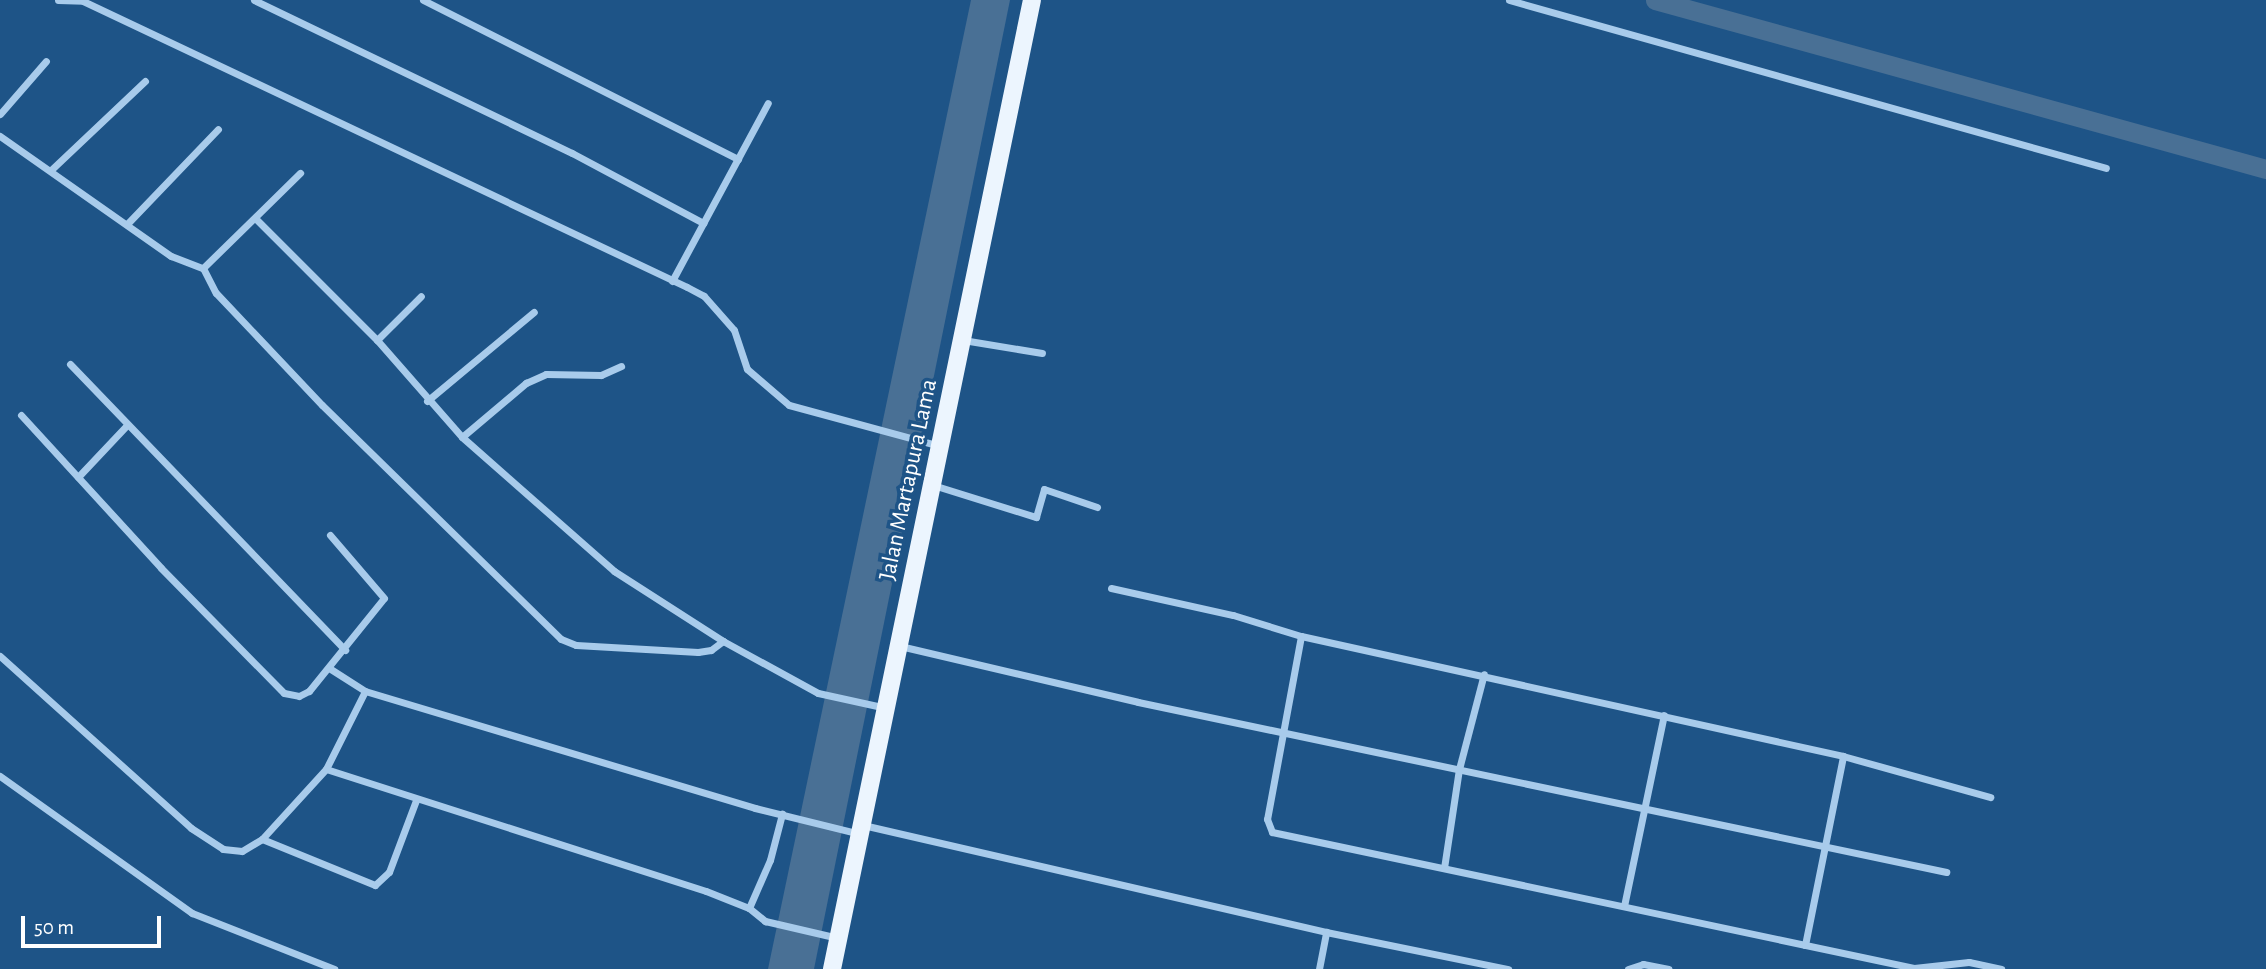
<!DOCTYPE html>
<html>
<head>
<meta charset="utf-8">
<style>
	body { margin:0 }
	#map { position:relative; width:2266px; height:969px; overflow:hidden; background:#1e5487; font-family:"Alegreya Sans",sans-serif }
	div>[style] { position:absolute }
	.water>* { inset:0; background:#497095 }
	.canal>* { height:19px; margin:-9.5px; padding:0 9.5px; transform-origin:9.5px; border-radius:9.5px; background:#497095 }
	.minor>* { height:7px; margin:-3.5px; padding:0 3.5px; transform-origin:3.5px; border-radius:3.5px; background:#a8cbeb }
	.primary>* { height:18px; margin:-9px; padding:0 9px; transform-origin:9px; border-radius:9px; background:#ecf5fe }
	span { translate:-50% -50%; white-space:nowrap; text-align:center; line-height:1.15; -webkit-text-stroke:7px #1e5487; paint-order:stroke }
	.street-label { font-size:24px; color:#fff }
	.scale { position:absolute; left:21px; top:916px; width:140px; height:32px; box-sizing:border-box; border:4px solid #fff; border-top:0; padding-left:9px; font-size:21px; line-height:24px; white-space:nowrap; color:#fff; -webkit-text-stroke:5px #1e5487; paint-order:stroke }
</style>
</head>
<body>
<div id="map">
	<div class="water">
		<div style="clip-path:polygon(971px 0,1010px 0,814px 969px,768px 969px)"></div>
	</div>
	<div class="canal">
		<div style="left:1655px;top:0;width:634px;rotate:15.46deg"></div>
	</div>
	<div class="minor">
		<div style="left:58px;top:0;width:25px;rotate:2deg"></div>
		<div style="left:83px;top:1px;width:668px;rotate:25.34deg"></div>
		<div style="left:687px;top:287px;width:19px;rotate:28deg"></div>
		<div style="left:704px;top:296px;width:45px;rotate:48.6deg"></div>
		<div style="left:734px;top:330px;width:41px;rotate:71.6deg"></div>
		<div style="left:747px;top:369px;width:55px;rotate:40.6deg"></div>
		<div style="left:789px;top:405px;width:156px;rotate:15.2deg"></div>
		<div style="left:254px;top:0;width:353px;rotate:25.7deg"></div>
		<div style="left:572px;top:153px;width:149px;rotate:28.1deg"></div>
		<div style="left:423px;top:0;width:353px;rotate:26.8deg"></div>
		<div style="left:1509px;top:0;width:620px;rotate:15.72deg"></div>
		<div style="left:0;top:114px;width:70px;rotate:-49deg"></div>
		<div style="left:0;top:136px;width:209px;rotate:35.1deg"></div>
		<div style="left:171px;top:256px;width:34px;rotate:21deg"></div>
		<div style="left:203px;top:268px;width:28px;rotate:63deg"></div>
		<div style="left:216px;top:293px;width:154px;rotate:46.6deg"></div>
		<div style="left:322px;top:405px;width:334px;rotate:44.4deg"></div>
		<div style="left:561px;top:639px;width:16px;rotate:22deg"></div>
		<div style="left:576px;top:645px;width:122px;rotate:3.3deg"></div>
		<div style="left:698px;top:652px;width:13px;rotate:-9deg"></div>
		<div style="left:711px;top:650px;width:15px;rotate:-37deg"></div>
		<div style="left:52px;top:169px;width:128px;rotate:-43.4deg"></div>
		<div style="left:257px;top:220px;width:170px;rotate:45deg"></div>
		<div style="left:377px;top:340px;width:129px;rotate:48.8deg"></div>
		<div style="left:462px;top:437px;width:203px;rotate:41.4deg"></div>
		<div style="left:614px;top:571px;width:130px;rotate:32.7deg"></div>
		<div style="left:723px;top:641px;width:108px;rotate:28.7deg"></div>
		<div style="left:818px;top:693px;width:70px;rotate:12.4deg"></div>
		<div style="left:128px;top:223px;width:130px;rotate:-46.2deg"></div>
		<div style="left:203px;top:268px;width:136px;rotate:-44.4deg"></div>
		<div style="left:672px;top:281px;width:202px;rotate:-61.7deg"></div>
		<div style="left:377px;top:340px;width:62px;rotate:-45deg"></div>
		<div style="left:963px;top:340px;width:80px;rotate:9.3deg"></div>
		<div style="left:70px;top:364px;width:397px;rotate:46.1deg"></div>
		<div style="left:427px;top:401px;width:139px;rotate:-39.8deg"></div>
		<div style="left:21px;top:415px;width:207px;rotate:47.5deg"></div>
		<div style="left:161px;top:568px;width:175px;rotate:45.5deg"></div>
		<div style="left:284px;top:693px;width:15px;rotate:11deg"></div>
		<div style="left:299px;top:696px;width:11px;rotate:-27deg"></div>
		<div style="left:309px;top:691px;width:119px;rotate:-51.1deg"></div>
		<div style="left:384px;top:598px;width:83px;rotate:-130.6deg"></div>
		<div style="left:462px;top:437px;width:84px;rotate:-40.2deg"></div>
		<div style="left:526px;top:383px;width:22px;rotate:-24deg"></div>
		<div style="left:546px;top:374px;width:55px;rotate:1deg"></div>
		<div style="left:601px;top:375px;width:22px;rotate:-24deg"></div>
		<div style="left:78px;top:477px;width:71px;rotate:-46.7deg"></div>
		<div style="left:933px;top:485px;width:108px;rotate:17.3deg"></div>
		<div style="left:1036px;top:517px;width:29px;rotate:-74deg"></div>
		<div style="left:1044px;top:489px;width:56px;rotate:18.8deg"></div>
		<div style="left:1111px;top:588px;width:125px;rotate:12.5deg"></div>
		<div style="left:1233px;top:615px;width:71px;rotate:17.2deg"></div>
		<div style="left:1301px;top:636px;width:555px;rotate:12.48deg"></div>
		<div style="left:1843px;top:756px;width:153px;rotate:15.6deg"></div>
		<div style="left:1301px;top:636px;width:186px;rotate:100.5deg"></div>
		<div style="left:1267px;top:819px;width:14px;rotate:69deg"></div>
		<div style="left:1272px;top:832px;width:656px;rotate:11.96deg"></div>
		<div style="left:1914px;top:968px;width:55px;rotate:-6.2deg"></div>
		<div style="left:1969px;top:962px;width:33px;rotate:12deg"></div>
		<div style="left:900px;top:646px;width:244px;rotate:13.2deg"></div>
		<div style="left:1138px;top:702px;width:826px;rotate:11.88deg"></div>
		<div style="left:0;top:656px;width:257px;rotate:42deg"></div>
		<div style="left:191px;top:828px;width:38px;rotate:33deg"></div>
		<div style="left:223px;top:849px;width:19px;rotate:6deg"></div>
		<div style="left:242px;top:851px;width:23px;rotate:-31deg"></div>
		<div style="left:262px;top:839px;width:95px;rotate:-47.6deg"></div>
		<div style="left:326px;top:769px;width:87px;rotate:-63.4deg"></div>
		<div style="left:329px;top:668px;width:43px;rotate:32.6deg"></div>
		<div style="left:365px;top:691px;width:407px;rotate:16.7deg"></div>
		<div style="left:755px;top:808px;width:108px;rotate:13.9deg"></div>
		<div style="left:326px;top:769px;width:399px;rotate:17.8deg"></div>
		<div style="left:706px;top:891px;width:46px;rotate:21.6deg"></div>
		<div style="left:749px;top:908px;width:21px;rotate:39deg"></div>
		<div style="left:765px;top:921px;width:75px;rotate:13.1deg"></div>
		<div style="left:0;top:776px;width:236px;rotate:35.5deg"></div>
		<div style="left:192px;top:913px;width:153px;rotate:21.5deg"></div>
		<div style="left:863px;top:825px;width:475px;rotate:13deg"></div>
		<div style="left:1326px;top:932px;width:186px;rotate:11.5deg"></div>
		<div style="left:262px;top:839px;width:122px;rotate:22.2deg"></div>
		<div style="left:375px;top:885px;width:19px;rotate:-43deg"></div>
		<div style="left:389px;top:872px;width:77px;rotate:-69.4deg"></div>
		<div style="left:1444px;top:868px;width:100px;rotate:-81.4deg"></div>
		<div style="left:1459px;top:769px;width:98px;rotate:-75.3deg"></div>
		<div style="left:1624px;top:906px;width:195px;rotate:-78.2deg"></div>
		<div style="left:749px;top:908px;width:52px;rotate:-66.4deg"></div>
		<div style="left:770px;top:860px;width:48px;rotate:-75.4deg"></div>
		<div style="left:1805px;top:945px;width:193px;rotate:-78.6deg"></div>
		<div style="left:1319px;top:969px;width:38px;rotate:-79deg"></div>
		<div style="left:1628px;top:969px;width:16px;rotate:-18deg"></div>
		<div style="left:1643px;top:964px;width:26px;rotate:11deg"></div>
	</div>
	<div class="primary">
		<div style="left:832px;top:969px;width:989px;rotate:-78.34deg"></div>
	</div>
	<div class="street-label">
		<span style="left:909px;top:480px;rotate:-78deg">Jalan Martapura Lama</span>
	</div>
	<div class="scale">50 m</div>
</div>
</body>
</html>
